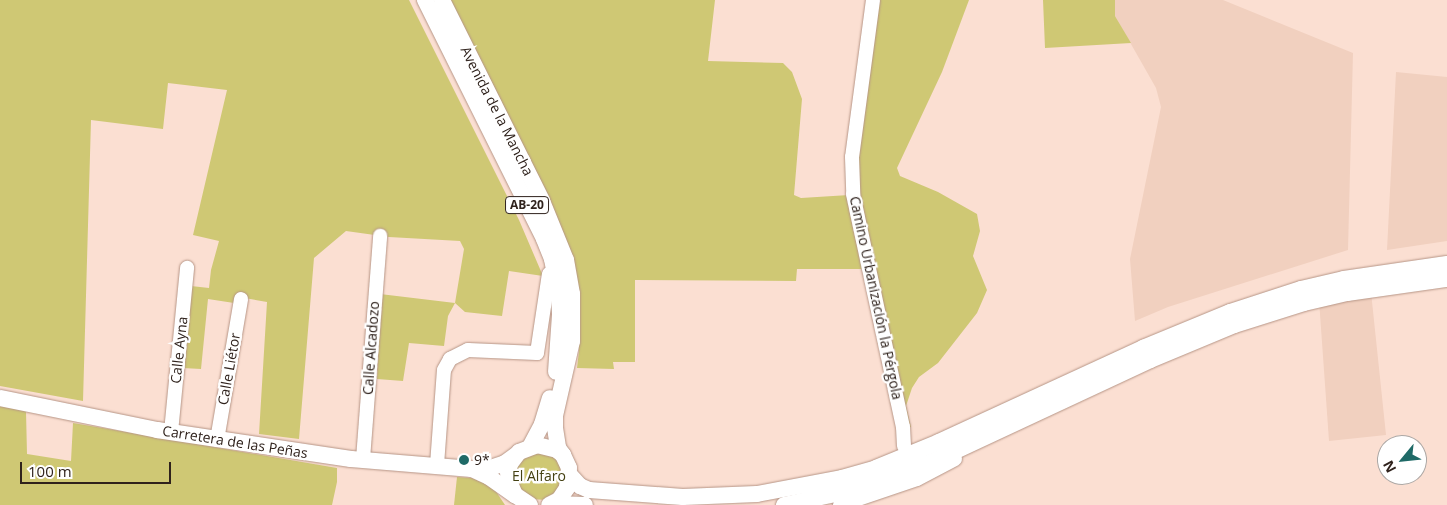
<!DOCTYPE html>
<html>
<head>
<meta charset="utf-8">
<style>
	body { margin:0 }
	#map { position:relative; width:1447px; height:505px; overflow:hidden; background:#fbdfd2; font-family:"Open Sans",sans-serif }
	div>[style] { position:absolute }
	.built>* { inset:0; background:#f1d0bf }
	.green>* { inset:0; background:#cfc874 }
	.roads { filter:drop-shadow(0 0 1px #b69586) drop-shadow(0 0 1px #b69586) }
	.minor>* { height:14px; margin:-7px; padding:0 7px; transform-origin:7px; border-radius:7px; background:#fff }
	.major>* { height:16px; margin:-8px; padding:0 8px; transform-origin:8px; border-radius:8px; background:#fff }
	.dots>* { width:14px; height:14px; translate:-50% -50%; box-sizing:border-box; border:2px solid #fff; border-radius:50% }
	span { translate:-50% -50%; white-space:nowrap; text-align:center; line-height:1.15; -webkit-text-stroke:4.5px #fff; paint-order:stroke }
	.shield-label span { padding:1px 4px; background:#fff; border:1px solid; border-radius:4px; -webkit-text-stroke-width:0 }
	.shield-label { font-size:12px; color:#2f221c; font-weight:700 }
	.street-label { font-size:14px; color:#2f221c }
	.poi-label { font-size:14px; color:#2f221c }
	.left { translate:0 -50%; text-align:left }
	.park-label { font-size:14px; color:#444113 }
	.north { position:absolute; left:1377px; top:435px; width:50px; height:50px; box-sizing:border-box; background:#fff; border:1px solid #aca7a4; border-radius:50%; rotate:242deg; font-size:14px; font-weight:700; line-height:20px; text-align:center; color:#2f221c }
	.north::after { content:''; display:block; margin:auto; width:18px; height:22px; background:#1f6a67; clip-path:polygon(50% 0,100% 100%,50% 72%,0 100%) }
	.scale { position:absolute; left:20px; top:462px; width:151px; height:22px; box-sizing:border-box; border:2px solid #2f221c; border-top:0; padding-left:6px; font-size:15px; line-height:18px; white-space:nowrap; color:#2f221c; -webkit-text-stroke:4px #fff; paint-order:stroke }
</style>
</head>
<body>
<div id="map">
	<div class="built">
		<div style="clip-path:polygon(1115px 0,1223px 0,1353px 53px,1348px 250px,1168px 307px,1135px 321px,1130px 259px,1161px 107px,1156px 88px,1115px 16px)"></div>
		<div style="clip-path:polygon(1396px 72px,1447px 77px,1447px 241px,1387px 250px)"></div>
		<div style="clip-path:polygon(1371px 292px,1386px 435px,1329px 441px,1319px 300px)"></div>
	</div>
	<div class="green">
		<div style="clip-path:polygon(0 0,409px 0,519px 220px,543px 276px,509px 271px,502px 316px,465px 312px,455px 303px,448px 316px,444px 346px,409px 343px,403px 381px,377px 379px,380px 294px,455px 303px,464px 249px,460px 241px,389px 237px,346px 231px,314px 258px,299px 439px,259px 434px,267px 302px,239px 297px,234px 303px,208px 299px,201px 369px,183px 368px,191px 286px,209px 288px,211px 270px,219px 241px,193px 235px,227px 90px,168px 83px,163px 129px,91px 120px,83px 401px,0 386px)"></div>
		<div style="clip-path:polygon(447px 0,715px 0,708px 61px,783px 63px,792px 72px,802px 99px,794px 195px,801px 198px,849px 195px,862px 269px,797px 269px,796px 281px,635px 280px,635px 362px,613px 362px,614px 369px,577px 368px,579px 351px,579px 308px)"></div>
		<div style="clip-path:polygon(877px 0,969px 0,942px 72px,897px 168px,900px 176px,938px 192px,977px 214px,980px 231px,973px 256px,987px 290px,977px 313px,938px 363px,919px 377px,912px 388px,906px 406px,911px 427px,907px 428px,856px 190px,864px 93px)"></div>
		<div style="clip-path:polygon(1043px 0,1115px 0,1115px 16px,1131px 43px,1045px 48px)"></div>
		<div style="clip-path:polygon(0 406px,26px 411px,27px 454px,71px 461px,73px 423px,150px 436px,337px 468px,337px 482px,332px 505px,0 505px)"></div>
		<div style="clip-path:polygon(530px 452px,554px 456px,563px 468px,558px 492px,547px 500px,530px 499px,518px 491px,514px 469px)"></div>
		<div style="clip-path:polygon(457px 477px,472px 478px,493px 487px,505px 505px,454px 505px)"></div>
	</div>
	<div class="roads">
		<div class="minor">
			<div style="left:873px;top:0;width:158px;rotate:97.6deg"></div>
			<div style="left:852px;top:157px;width:37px;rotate:88deg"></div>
			<div style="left:853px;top:194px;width:238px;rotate:77.9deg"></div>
			<div style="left:903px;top:427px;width:19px;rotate:87deg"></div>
			<div style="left:171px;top:432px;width:165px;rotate:-84.4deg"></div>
			<div style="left:217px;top:440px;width:143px;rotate:-80.3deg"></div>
			<div style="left:363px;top:459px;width:224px;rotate:-85.6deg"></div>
			<div style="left:437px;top:465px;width:95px;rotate:-85.8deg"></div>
			<div style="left:444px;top:370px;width:13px;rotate:-61deg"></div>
			<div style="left:450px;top:359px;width:20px;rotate:-27deg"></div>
			<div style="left:468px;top:350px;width:69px;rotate:2.5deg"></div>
			<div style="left:537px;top:353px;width:80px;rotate:-81.4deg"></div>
			<div style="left:840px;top:505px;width:81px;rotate:-18.7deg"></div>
			<div style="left:917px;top:479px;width:43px;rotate:-27.8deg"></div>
		</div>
		<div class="major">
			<div style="left:425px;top:0;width:267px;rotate:63.5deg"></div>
			<div style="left:544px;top:239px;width:22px;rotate:68deg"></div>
			<div style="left:552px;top:259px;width:37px;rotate:79deg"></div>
			<div style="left:559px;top:295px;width:20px;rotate:87deg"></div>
			<div style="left:560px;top:315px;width:57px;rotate:94deg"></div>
			<div style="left:442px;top:0;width:225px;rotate:63.5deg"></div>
			<div style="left:542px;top:201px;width:64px;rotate:67.9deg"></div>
			<div style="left:566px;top:260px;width:35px;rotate:80deg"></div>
			<div style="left:572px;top:294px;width:47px;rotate:90deg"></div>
			<div style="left:572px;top:341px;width:77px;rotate:102.8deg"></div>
			<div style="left:555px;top:416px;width:12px;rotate:90deg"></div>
			<div style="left:555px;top:428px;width:20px;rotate:81deg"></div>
			<div style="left:558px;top:448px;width:9px;rotate:54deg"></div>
			<div style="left:0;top:398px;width:160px;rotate:11.5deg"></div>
			<div style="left:157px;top:430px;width:196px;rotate:8.5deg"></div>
			<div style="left:351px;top:459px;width:121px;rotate:4.7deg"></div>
			<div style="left:472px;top:469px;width:18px;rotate:-3deg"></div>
			<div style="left:490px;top:468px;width:16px;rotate:-18deg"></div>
			<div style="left:505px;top:463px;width:14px;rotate:-36deg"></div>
			<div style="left:530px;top:447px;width:26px;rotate:-62deg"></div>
			<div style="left:542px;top:424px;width:27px;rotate:-73deg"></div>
			<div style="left:472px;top:469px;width:19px;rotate:25deg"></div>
			<div style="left:489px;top:477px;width:32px;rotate:35deg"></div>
			<div style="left:570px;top:475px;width:15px;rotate:48deg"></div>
			<div style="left:580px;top:486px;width:10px;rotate:24deg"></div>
			<div style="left:589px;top:490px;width:94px;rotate:4.3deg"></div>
			<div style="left:683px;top:497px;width:74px;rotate:-2.3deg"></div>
			<div style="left:757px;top:494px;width:86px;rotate:-10.7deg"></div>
			<div style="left:842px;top:478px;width:35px;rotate:-16deg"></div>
			<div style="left:876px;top:468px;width:68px;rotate:-22.4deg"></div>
			<div style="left:939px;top:442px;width:225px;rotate:-24.7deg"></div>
			<div style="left:1143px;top:348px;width:94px;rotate:-22.5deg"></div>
			<div style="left:1230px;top:312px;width:75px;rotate:-17.9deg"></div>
			<div style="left:1301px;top:289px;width:44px;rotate:-13.1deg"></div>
			<div style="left:1344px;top:279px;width:104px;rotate:-8.3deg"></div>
			<div style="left:553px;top:504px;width:32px;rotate:2deg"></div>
			<div style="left:530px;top:505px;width:18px;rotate:-146deg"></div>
			<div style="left:515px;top:495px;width:15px;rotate:-113deg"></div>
			<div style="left:509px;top:481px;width:9px;rotate:-96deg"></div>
			<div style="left:508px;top:472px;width:8px;rotate:-76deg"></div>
			<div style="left:510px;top:464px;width:15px;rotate:-53deg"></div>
			<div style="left:519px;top:452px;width:19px;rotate:-21deg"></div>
			<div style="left:537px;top:445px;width:21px;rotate:14deg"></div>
			<div style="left:557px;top:450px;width:8px;rotate:40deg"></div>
			<div style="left:563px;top:455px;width:14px;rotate:65deg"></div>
			<div style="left:569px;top:468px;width:20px;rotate:96deg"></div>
			<div style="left:567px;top:488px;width:14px;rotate:124deg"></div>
			<div style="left:559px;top:500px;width:11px;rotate:153deg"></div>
			<div style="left:784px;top:505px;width:61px;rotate:-12.2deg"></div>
			<div style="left:844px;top:492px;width:53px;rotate:-17.4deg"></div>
			<div style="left:895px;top:476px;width:44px;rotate:-21.3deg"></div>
			<div style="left:936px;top:460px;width:236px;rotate:-25deg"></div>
			<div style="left:1150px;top:360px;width:91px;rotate:-22.6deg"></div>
			<div style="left:1234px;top:325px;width:73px;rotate:-17.4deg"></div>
			<div style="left:1304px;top:303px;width:44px;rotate:-13.1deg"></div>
			<div style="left:1347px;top:293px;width:101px;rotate:-8deg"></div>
		</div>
	</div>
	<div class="dots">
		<div style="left:464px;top:460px;background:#1f6a67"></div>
	</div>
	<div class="shield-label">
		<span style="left:527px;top:205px">AB-20</span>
	</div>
	<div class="street-label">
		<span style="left:497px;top:111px;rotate:63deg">Avenida de la Mancha</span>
		<span style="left:876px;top:298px;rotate:78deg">Camino Urbanización la Pérgola</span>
		<span style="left:371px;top:348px;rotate:-86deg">Calle Alcadozo</span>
		<span style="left:179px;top:350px;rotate:-84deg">Calle Ayna</span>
		<span style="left:229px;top:369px;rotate:-80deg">Calle Liétor</span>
		<span style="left:235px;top:442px;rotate:9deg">Carretera de las Peñas</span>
	</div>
	<div class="poi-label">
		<span class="left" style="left:474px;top:460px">9*</span>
	</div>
	<div class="park-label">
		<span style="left:539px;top:476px">El Alfaro</span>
	</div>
	<div class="north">N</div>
	<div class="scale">100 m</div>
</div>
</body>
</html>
